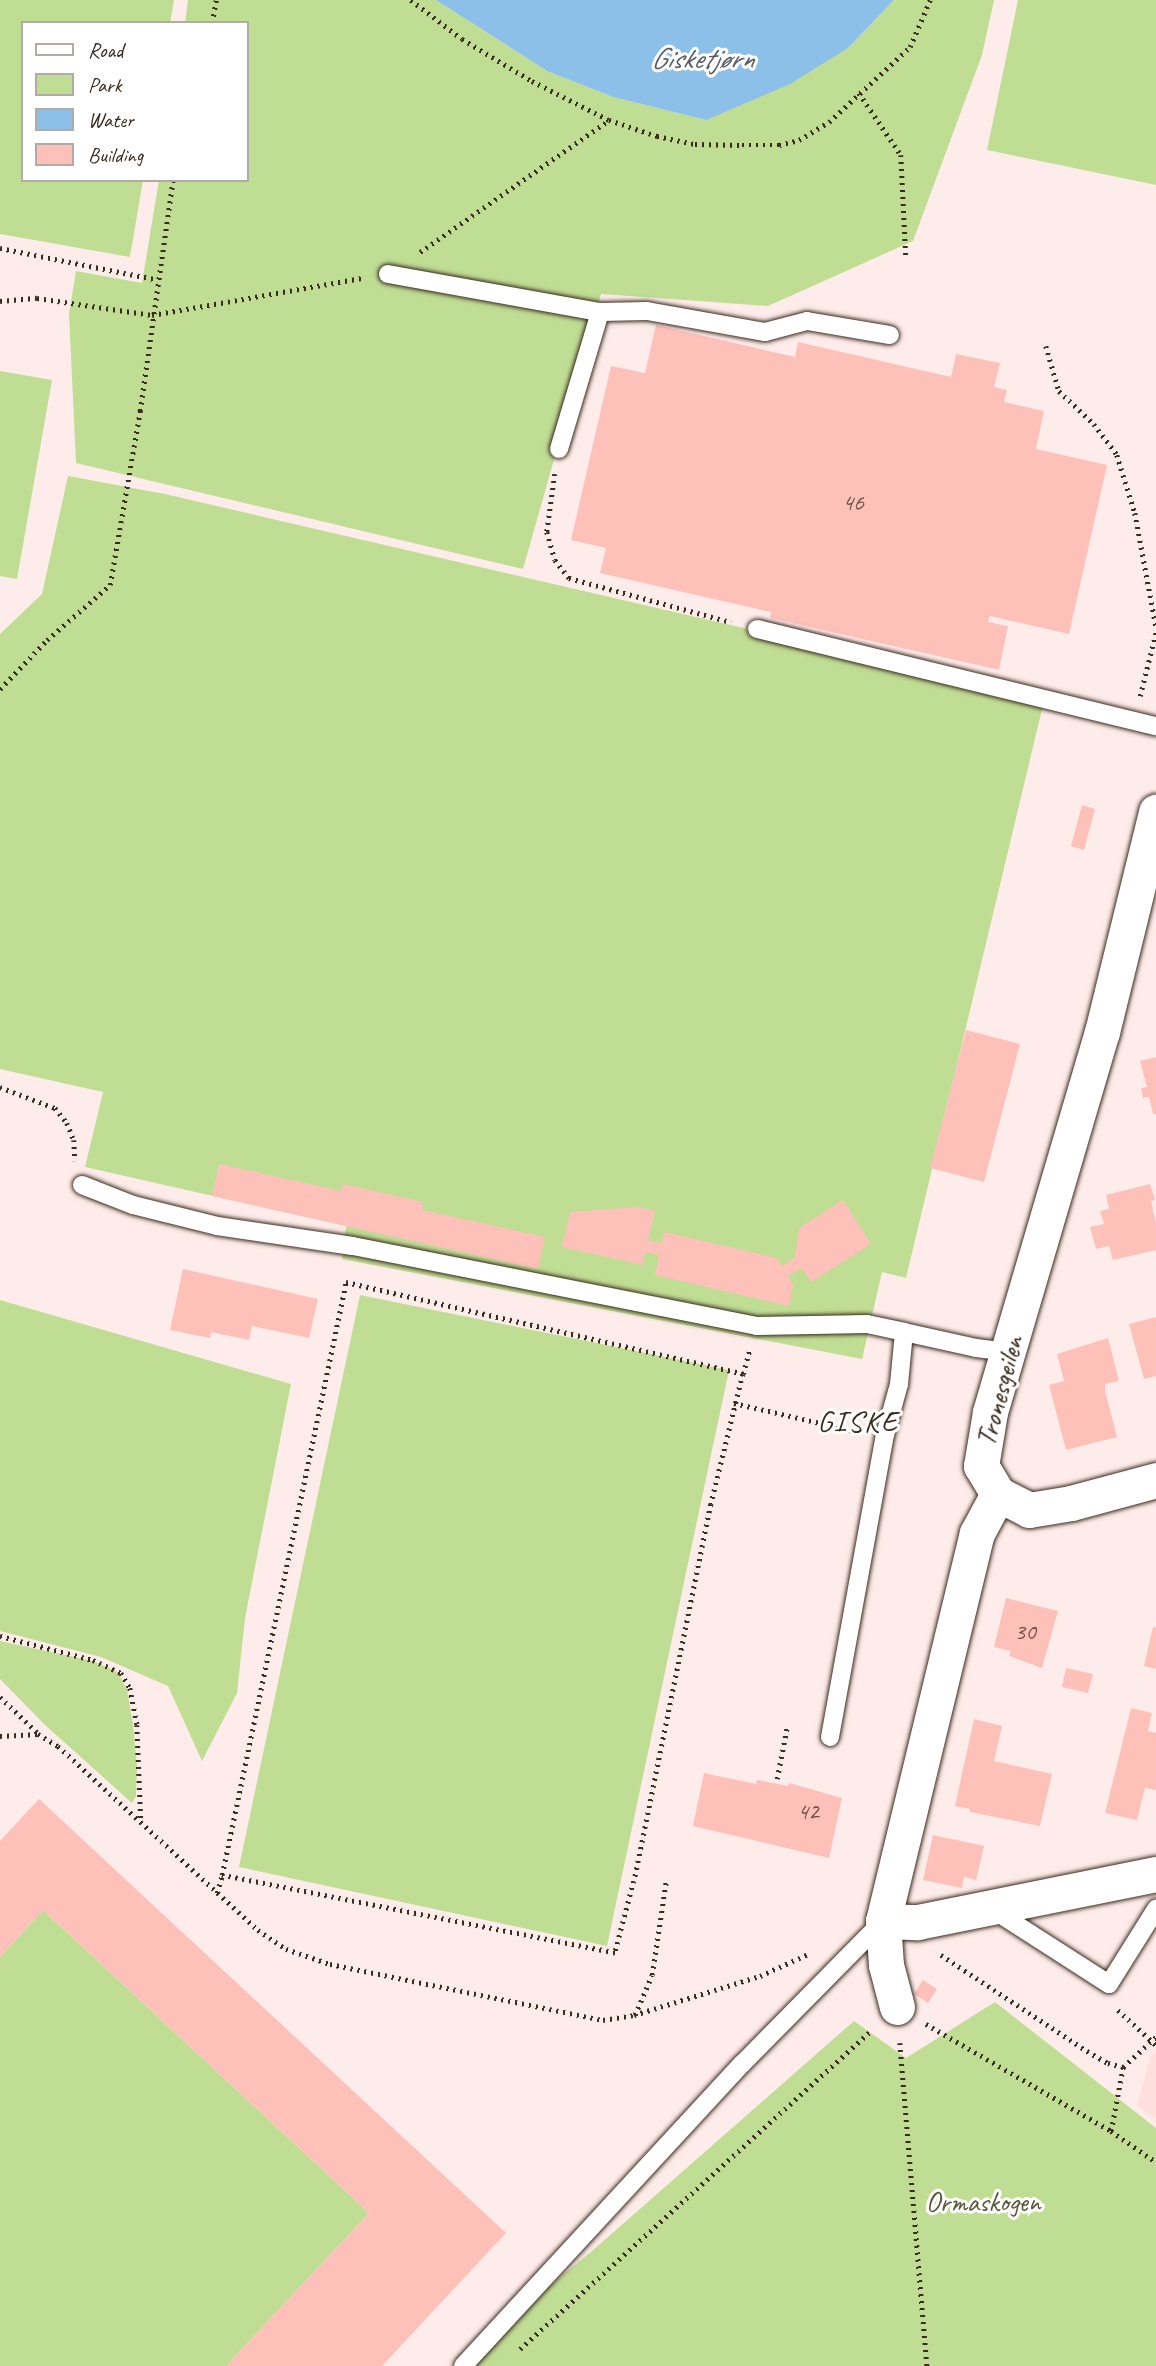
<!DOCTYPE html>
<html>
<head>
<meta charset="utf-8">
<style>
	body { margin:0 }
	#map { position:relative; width:1156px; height:2366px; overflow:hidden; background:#feecea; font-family:Caveat,sans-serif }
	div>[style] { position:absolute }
	.built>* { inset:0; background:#fedfdc }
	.green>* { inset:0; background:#c0dd94 }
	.water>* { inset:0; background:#8cc0e9 }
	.building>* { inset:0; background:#fdc1ba }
	.path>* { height:4.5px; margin-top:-2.25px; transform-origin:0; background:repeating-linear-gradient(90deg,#3b2a1e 0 2px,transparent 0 7px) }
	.roads { filter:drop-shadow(0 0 2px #3b2a1e) drop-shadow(0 0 2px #3b2a1e) }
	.service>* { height:18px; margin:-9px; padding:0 9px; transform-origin:9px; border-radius:9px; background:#fff }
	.minor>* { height:35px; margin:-17.5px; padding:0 17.5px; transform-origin:17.5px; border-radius:17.5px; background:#fff }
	span { translate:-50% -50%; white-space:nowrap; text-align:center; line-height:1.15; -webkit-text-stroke:6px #fff; paint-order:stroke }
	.number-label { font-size:24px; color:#6c5045 }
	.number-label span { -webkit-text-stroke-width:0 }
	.street-label { font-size:28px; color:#3b2a1e }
	.park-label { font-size:28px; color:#5c573c }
	.water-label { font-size:30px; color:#575e65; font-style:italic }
	.neighbourhood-label { font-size:30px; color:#3b2a1e; letter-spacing:2px }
	.legend { position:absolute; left:21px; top:21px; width:228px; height:161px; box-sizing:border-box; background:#fff; border:2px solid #b1aaa5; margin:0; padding:9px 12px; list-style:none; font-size:21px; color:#3b2a1e }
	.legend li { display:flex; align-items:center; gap:14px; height:35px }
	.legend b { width:35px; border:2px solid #b1aaa5 }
</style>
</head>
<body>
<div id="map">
	<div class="built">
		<div style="clip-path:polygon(1156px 2051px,1156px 2119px,1137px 2105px,1151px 2056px)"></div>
	</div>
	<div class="green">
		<div style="clip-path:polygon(0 0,174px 0,170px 23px,23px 23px,23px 180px,143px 180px,130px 257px,0 234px)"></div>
		<div style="clip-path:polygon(188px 0,436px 0,547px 71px,613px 97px,706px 120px,848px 48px,894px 0,994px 0,982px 55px,913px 241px,768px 306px,601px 294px,523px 569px,76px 463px,69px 314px,76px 271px,142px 283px,159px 180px,247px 180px,247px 23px,185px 23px)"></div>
		<div style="clip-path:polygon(1018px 0,1156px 0,1156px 185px,987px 150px)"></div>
		<div style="clip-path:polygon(0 371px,52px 380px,17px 579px,0 576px)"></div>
		<div style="clip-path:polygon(68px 476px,165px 494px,877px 659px,1043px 705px,906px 1278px,882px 1272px,862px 1359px,342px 1259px,346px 1226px,85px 1167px,103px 1092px,0 1069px,0 634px,42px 594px)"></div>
		<div style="clip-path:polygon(360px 1295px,729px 1370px,607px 1946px,239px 1867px)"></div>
		<div style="clip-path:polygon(0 1300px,291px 1384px,245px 1618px,237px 1693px,202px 1761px,168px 1686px,101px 1657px,0 1631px)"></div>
		<div style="clip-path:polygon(0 1641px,93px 1661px,118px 1672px,127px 1690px,133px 1724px,137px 1767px,136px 1796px,132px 1803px,45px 1725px,0 1679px)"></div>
		<div style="clip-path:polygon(43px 1910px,369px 2213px,226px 2366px,0 2366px,0 1957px)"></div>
		<div style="clip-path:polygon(995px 2002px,1156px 2128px,1156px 2366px,457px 2366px,473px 2348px,592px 2251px,854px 2021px,906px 2058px)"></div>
	</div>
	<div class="water">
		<div style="clip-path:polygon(436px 0,894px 0,848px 48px,790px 84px,706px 120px,613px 97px,547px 71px)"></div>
	</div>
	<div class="building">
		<div style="clip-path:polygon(656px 325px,795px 357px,798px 342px,951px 377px,956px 354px,1000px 363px,994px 387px,1007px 390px,1004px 402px,1044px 411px,1036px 449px,1107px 465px,1069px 634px,990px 616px,988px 622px,1008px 626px,999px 670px,770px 618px,771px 612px,600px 573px,606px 548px,571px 540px,611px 366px,645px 373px)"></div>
		<div style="clip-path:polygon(1082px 805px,1095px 809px,1084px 850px,1071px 846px)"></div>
		<div style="clip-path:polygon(966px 1030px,1020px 1044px,984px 1182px,930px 1168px)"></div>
		<div style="clip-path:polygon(1156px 1057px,1156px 1114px,1153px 1114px,1149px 1097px,1143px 1098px,1141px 1088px,1147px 1087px,1140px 1061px)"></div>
		<div style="clip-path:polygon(219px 1164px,341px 1191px,343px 1184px,423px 1202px,422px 1210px,545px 1237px,538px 1269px,212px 1196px)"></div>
		<div style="clip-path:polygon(1150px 1184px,1155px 1200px,1151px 1201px,1156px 1223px,1156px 1250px,1113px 1260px,1109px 1246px,1096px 1249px,1090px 1227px,1104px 1224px,1100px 1211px,1109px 1209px,1106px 1195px)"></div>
		<div style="clip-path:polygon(843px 1200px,871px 1244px,811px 1282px,802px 1268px,788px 1276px,793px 1285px,789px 1306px,655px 1275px,659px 1255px,645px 1252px,643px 1265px,562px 1247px,570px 1212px,637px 1207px,655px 1211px,648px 1240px,662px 1243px,664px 1232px,777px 1258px,782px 1266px,795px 1257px,799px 1228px)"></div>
		<div style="clip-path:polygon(183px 1269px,318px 1299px,309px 1338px,252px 1326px,249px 1340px,211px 1332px,210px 1338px,170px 1330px)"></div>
		<div style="clip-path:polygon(1156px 1317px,1156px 1376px,1144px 1379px,1129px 1324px)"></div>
		<div style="clip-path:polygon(1108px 1338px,1119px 1381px,1105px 1384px,1105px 1391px,1117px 1437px,1066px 1450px,1049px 1385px,1064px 1381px,1057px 1354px)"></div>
		<div style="clip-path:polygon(1006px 1598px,1058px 1611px,1042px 1668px,1009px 1656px,1011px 1651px,994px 1647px)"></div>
		<div style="clip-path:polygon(1153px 1627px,1156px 1628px,1156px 1669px,1144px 1666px)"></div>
		<div style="clip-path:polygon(1066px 1668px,1093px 1674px,1088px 1693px,1062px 1687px)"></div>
		<div style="clip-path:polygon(1131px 1708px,1152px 1713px,1148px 1731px,1156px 1733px,1156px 1790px,1145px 1788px,1137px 1820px,1105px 1813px)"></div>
		<div style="clip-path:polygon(974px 1719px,1002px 1726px,994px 1761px,1052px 1774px,1040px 1826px,970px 1812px,970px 1809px,955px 1806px)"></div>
		<div style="clip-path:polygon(704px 1773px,756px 1784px,757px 1780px,788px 1786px,789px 1783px,842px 1798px,829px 1858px,693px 1826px)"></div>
		<div style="clip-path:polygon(39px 1799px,506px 2233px,382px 2366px,226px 2366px,369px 2213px,43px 1910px,0 1957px,0 1841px)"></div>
		<div style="clip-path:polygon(933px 1835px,984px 1846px,976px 1880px,964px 1877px,962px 1888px,923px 1880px)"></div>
		<div style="clip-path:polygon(923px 1980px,937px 1989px,928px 2003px,914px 1994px)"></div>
	</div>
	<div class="path">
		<div style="left:411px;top:0;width:64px;rotate:37.4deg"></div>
		<div style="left:462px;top:39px;width:82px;rotate:31deg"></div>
		<div style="left:532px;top:81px;width:86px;rotate:26.9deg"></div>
		<div style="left:609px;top:120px;width:51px;rotate:18.4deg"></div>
		<div style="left:657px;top:136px;width:39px;rotate:12deg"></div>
		<div style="left:695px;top:144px;width:47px;rotate:1.2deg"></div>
		<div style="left:742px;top:145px;width:37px"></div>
		<div style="left:779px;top:145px;width:21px;rotate:-14deg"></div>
		<div style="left:799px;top:140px;width:35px;rotate:-31deg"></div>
		<div style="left:829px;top:122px;width:110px;rotate:-42.8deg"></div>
		<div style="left:910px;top:47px;width:51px;rotate:-66.9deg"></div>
		<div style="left:212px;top:23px;width:23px;rotate:-80deg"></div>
		<div style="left:859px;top:93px;width:75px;rotate:55.9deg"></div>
		<div style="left:901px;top:155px;width:102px;rotate:87.2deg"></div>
		<div style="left:0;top:248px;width:161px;rotate:11.4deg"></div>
		<div style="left:420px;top:252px;width:231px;rotate:-34.9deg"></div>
		<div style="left:0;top:301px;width:37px;rotate:-5deg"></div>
		<div style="left:37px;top:298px;width:116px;rotate:8.4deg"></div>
		<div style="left:152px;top:315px;width:213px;rotate:-10deg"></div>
		<div style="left:1046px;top:346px;width:47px;rotate:73.9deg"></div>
		<div style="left:1059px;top:391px;width:48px;rotate:43.3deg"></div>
		<div style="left:1094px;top:424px;width:39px;rotate:53deg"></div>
		<div style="left:1117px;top:455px;width:61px;rotate:72.8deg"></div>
		<div style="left:1135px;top:513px;width:115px;rotate:79.5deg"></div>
		<div style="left:555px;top:474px;width:59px;rotate:97.9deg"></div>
		<div style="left:547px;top:532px;width:29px;rotate:74deg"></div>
		<div style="left:555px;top:560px;width:23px;rotate:52deg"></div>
		<div style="left:569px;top:578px;width:168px;rotate:15.2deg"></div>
		<div style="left:0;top:689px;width:68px;rotate:-46.2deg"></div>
		<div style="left:47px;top:640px;width:84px;rotate:-41.1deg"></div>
		<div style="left:110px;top:585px;width:177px;rotate:-80.2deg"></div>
		<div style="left:140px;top:411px;width:233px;rotate:-81.9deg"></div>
		<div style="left:1140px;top:696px;width:66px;rotate:-76deg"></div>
		<div style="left:0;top:1087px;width:59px;rotate:20.9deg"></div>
		<div style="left:55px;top:1108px;width:19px;rotate:51deg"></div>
		<div style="left:67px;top:1123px;width:18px;rotate:68deg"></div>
		<div style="left:74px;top:1140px;width:21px;rotate:87deg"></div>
		<div style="left:346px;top:1282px;width:408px;rotate:13deg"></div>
		<div style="left:743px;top:1374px;width:134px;rotate:103.8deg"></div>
		<div style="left:711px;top:1504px;width:385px;rotate:101.5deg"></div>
		<div style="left:634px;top:1881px;width:74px;rotate:104.8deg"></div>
		<div style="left:615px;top:1953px;width:401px;rotate:-168.8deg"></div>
		<div style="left:222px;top:1875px;width:606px;rotate:-78.19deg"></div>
		<div style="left:743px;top:1374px;width:24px;rotate:-75deg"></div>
		<div style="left:734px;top:1403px;width:128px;rotate:13.1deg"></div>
		<div style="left:0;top:1636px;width:96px;rotate:14.5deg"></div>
		<div style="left:93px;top:1660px;width:31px;rotate:25deg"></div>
		<div style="left:121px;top:1673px;width:17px;rotate:59deg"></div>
		<div style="left:130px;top:1688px;width:38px;rotate:79deg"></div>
		<div style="left:137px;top:1725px;width:96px;rotate:87.6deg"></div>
		<div style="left:0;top:1697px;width:52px;rotate:43.5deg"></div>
		<div style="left:0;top:1736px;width:38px;rotate:-3deg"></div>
		<div style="left:38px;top:1734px;width:23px;rotate:31deg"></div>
		<div style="left:58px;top:1746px;width:272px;rotate:42.6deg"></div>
		<div style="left:258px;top:1930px;width:34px;rotate:34deg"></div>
		<div style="left:286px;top:1949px;width:46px;rotate:18.8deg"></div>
		<div style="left:330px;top:1964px;width:279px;rotate:11.6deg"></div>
		<div style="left:603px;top:2020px;width:31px;rotate:-9deg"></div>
		<div style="left:634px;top:2015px;width:132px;rotate:-17.2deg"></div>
		<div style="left:760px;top:1976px;width:53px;rotate:-24.6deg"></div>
		<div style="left:777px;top:1779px;width:53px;rotate:-79.1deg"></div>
		<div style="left:217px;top:1893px;width:19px;rotate:-74deg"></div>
		<div style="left:941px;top:1955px;width:175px;rotate:33.3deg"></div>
		<div style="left:1087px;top:2051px;width:24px;rotate:30deg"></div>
		<div style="left:1108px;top:2063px;width:16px;rotate:15deg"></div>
		<div style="left:1118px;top:2010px;width:52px;rotate:42.6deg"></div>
		<div style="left:635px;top:2015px;width:43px;rotate:-67deg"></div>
		<div style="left:652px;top:1975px;width:95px;rotate:-81.5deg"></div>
		<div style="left:926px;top:2024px;width:214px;rotate:30deg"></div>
		<div style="left:1111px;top:2131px;width:55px;rotate:34.6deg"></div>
		<div style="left:900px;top:2043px;width:324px;rotate:85.2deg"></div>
		<div style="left:1111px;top:2131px;width:65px;rotate:-79.4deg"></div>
		<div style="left:1123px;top:2067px;width:45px;rotate:-42.3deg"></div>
		<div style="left:520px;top:2349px;width:474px;rotate:-42.2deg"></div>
	</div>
	<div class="roads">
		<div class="service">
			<div style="left:388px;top:274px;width:215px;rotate:10.2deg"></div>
			<div style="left:600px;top:312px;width:47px;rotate:-1.2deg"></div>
			<div style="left:647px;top:311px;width:120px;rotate:10.1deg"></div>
			<div style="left:765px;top:332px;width:43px;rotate:-14.7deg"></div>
			<div style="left:807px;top:321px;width:84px;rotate:9.6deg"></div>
			<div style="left:559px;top:449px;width:143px;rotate:-73.3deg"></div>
			<div style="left:757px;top:629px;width:411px;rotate:13.7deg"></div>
			<div style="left:82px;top:1185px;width:55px;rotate:21.4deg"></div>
			<div style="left:133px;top:1205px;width:87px;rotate:14deg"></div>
			<div style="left:217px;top:1226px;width:137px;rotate:8.4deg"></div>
			<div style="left:353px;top:1246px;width:412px;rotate:11.2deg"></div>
			<div style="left:757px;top:1326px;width:110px;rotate:-1deg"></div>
			<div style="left:867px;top:1324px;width:38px;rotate:12deg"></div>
			<div style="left:830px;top:1737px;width:307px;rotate:-79.7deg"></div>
			<div style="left:885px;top:1435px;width:53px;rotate:-74.6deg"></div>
			<div style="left:899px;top:1384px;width:52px;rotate:-84.5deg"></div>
			<div style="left:904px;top:1332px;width:74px;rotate:12.5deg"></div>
			<div style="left:976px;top:1348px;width:34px;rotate:7deg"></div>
			<div style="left:992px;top:1909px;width:139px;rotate:32.7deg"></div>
			<div style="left:1109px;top:1984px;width:89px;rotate:-57.9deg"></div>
			<div style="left:463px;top:2366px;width:411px;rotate:-47.3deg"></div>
			<div style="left:742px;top:2064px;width:201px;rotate:-45.4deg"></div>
		</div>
		<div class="minor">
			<div style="left:998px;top:1494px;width:33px;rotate:-121deg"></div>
			<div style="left:981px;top:1466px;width:55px;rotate:-80.5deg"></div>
			<div style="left:990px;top:1412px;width:396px;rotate:-73.6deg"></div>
			<div style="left:1102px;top:1032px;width:227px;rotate:-76.2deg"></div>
			<div style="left:998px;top:1494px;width:35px;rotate:27deg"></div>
			<div style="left:1029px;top:1510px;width:43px;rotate:-9.5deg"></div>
			<div style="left:1071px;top:1503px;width:88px;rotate:-15.1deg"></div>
			<div style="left:883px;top:1921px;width:35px;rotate:2deg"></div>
			<div style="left:918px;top:1922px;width:243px;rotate:-11.4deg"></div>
			<div style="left:897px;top:2007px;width:43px;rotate:-104.7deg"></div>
			<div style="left:886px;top:1965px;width:44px;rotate:-93.9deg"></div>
			<div style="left:883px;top:1921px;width:399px;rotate:-76.4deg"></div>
			<div style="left:977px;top:1533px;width:44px;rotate:-61.7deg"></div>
		</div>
	</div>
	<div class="number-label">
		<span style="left:853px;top:503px">46</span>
		<span style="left:1025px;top:1632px">30</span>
		<span style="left:808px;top:1812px">42</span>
	</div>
	<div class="street-label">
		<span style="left:1000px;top:1391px;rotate:-75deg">Tronesgeilen</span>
	</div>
	<div class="park-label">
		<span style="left:983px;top:2202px">Ormaskogen</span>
	</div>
	<div class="water-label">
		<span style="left:702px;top:58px">Gisketjørn</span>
	</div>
	<div class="neighbourhood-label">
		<span style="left:858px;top:1421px">GISKE</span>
	</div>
	<ul class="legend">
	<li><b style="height:9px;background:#fff"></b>Road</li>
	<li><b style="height:19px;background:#c0dd94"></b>Park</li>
	<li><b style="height:19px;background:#8cc0e9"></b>Water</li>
	<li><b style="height:19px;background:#fdc1ba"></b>Building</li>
	</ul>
</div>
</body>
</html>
